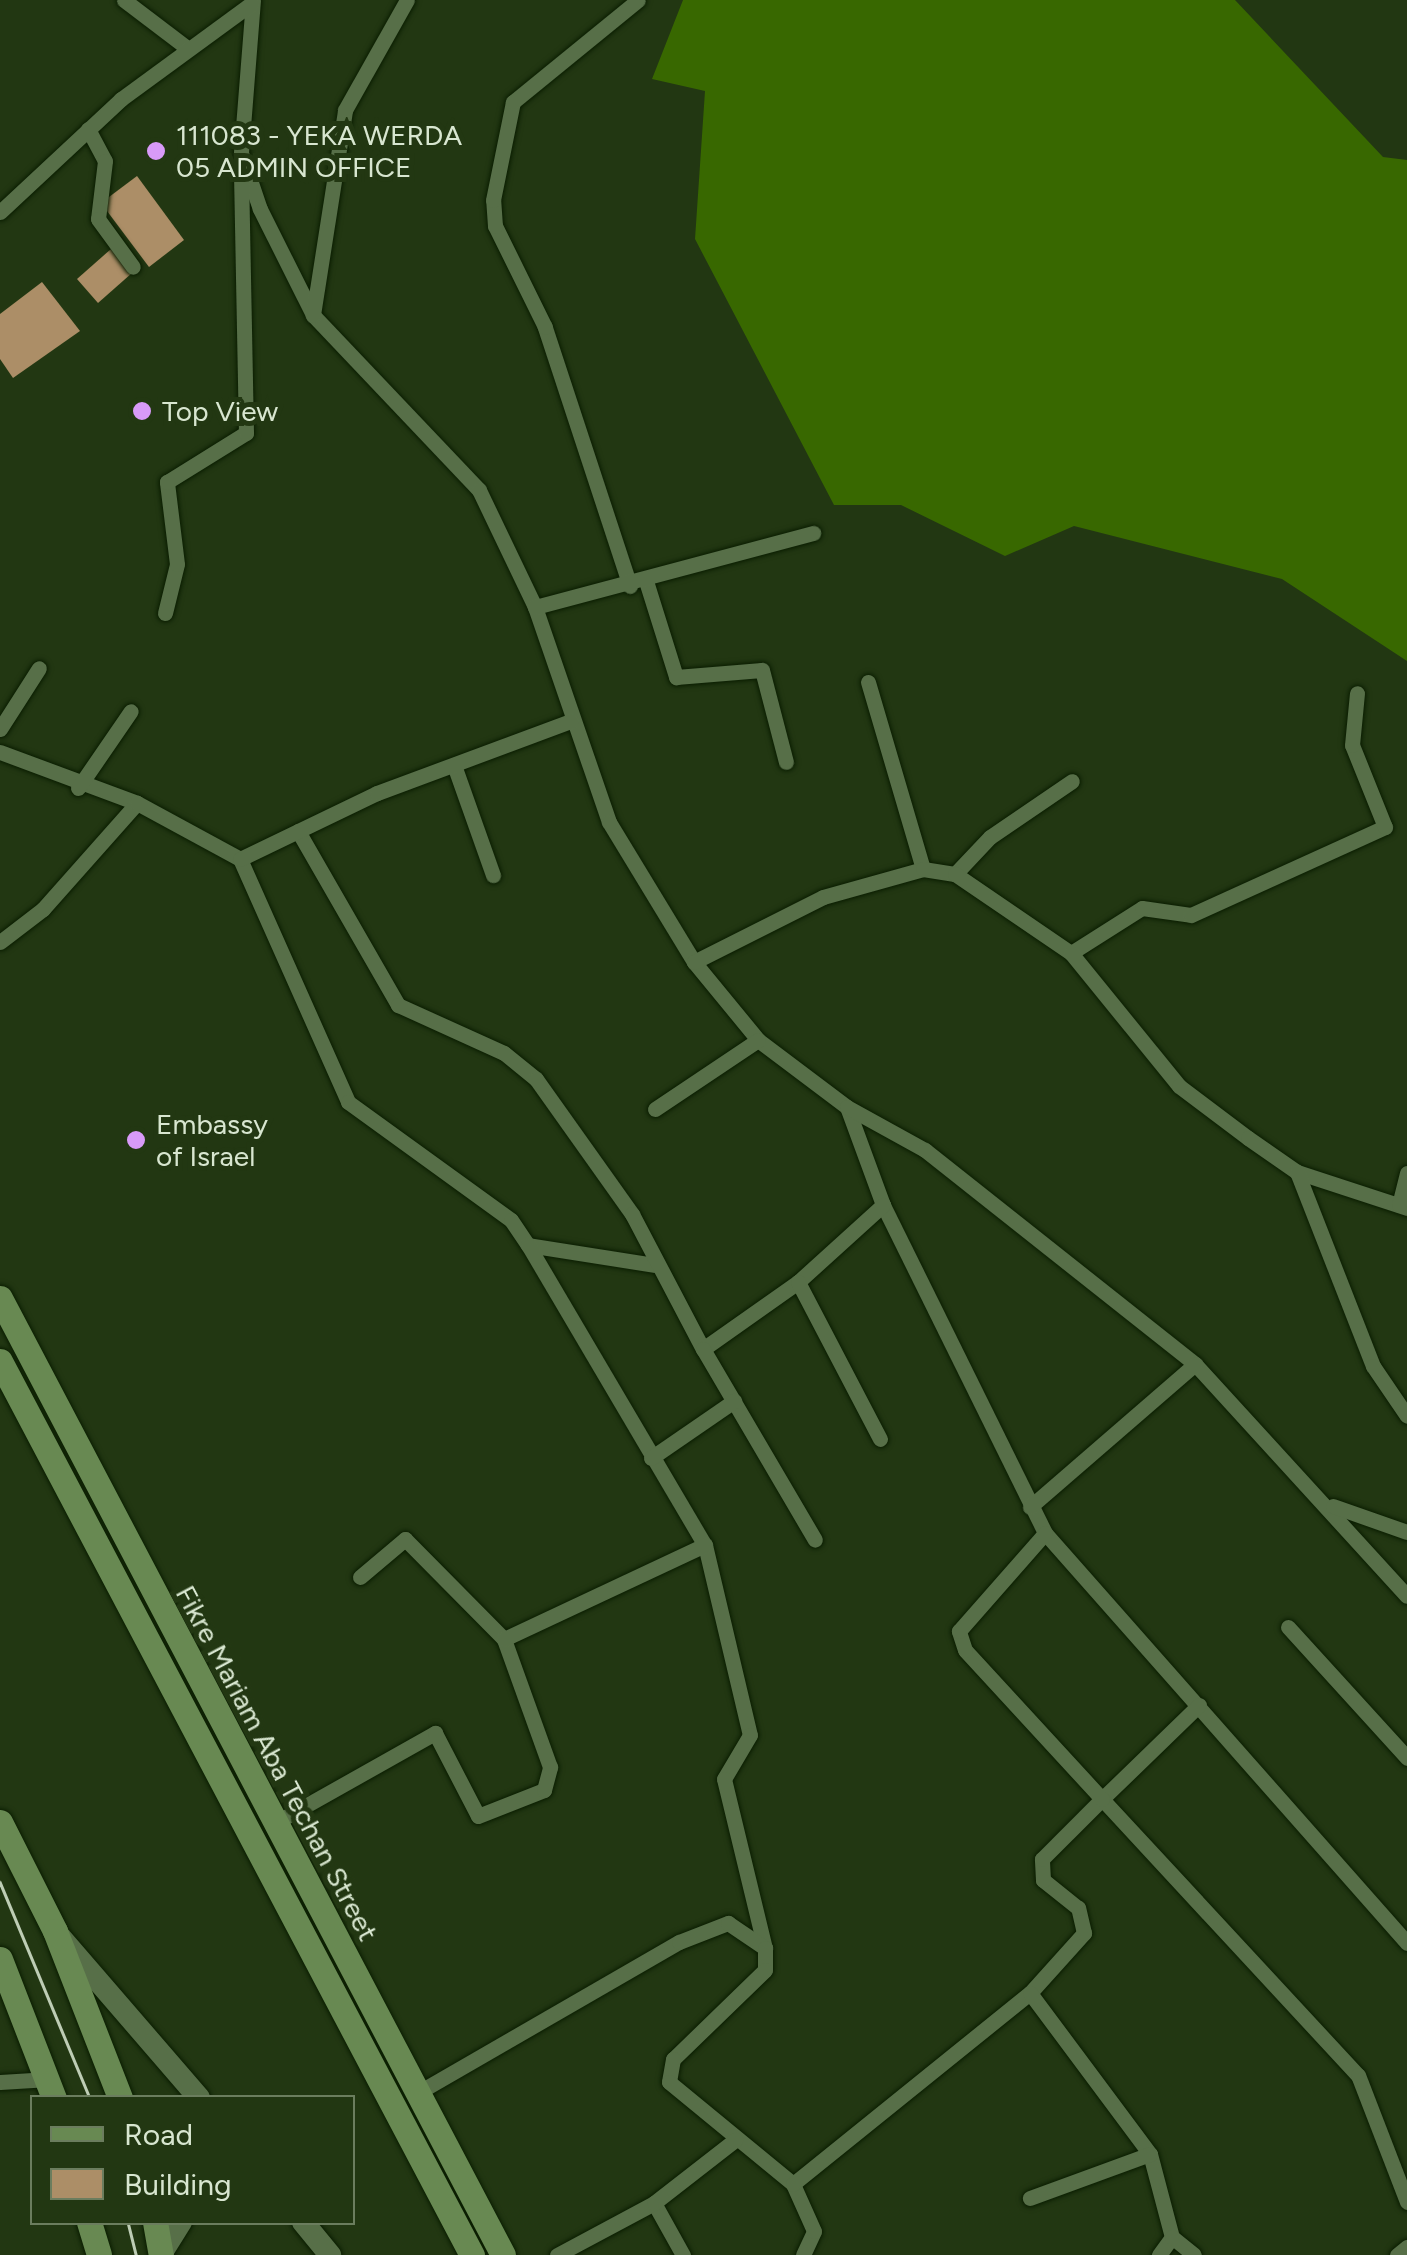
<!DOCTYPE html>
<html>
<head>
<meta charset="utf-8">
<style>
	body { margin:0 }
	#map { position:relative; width:1407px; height:2255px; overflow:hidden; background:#223712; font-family:Figtree,sans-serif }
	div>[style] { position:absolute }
	.forest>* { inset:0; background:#386800 }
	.building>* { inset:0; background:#ac8e67 }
	.roads { filter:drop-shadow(0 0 2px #0a1d00) drop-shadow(0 0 2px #0a1d00) }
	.street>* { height:15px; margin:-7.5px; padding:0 7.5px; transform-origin:7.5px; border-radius:7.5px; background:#576f48 }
	.secondary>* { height:22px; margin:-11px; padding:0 11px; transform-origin:11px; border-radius:11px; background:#576f48 }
	.primary>* { height:25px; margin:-12.5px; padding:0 12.5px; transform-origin:12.5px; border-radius:12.5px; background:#688952 }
	.tram>* { height:2.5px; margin:-1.25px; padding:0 1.25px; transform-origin:1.25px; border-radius:1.25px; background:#becdb5 }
	.dots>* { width:28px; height:28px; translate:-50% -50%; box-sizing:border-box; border:5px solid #223712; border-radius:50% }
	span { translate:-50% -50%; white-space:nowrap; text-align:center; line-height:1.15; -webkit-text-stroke:10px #223712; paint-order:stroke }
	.poi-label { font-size:28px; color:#d8e6d0 }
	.left { translate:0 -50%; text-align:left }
	.street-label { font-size:28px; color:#d8e6d0 }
	.legend { position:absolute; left:30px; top:2095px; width:325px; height:130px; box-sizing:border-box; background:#223712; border:2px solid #6b7d5e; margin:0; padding:12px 18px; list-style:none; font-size:30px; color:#d8e6d0 }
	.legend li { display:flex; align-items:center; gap:20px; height:50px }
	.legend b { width:50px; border:2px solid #6b7d5e }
</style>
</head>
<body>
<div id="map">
	<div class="forest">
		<div style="clip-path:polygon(683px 0,1235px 0,1383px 157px,1407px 160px,1407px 661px,1282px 579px,1074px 526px,1005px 556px,901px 505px,834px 505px,695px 239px,705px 91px,652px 79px)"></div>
	</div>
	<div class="building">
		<div style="clip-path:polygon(137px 176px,184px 240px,149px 267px,101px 203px)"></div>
		<div style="clip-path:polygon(111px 249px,132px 273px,98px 303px,77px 279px)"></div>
		<div style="clip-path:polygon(42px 282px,80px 331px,13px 378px,0 359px,0 314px)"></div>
	</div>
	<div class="roads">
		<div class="street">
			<div style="left:124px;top:0;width:78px;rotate:37.2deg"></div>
			<div style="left:253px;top:0;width:153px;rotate:94.5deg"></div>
			<div style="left:241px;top:153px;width:59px;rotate:71.3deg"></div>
			<div style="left:260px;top:209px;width:119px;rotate:63.4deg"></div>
			<div style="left:313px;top:315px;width:241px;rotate:46.5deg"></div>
			<div style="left:479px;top:490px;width:130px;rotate:64.4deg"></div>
			<div style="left:535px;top:607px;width:227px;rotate:71deg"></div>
			<div style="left:609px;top:822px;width:164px;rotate:58.7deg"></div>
			<div style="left:694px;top:962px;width:101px;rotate:50.6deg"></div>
			<div style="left:758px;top:1040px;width:111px;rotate:37deg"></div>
			<div style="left:847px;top:1107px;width:104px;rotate:69.8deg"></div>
			<div style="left:883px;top:1205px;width:366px;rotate:63.7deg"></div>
			<div style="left:1045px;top:1533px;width:547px;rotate:48.56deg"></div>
			<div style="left:88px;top:129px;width:36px;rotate:62deg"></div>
			<div style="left:105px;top:161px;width:58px;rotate:96.9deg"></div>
			<div style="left:98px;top:219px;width:59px;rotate:53.9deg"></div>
			<div style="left:0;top:212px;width:166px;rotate:-43deg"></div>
			<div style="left:121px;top:99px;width:162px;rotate:-36.2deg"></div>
			<div style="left:313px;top:315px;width:207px;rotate:-81.1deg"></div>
			<div style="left:345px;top:110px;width:126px;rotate:-60.6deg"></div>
			<div style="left:646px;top:581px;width:101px;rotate:72.6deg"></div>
			<div style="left:676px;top:677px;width:86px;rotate:-4.7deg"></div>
			<div style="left:762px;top:670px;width:95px;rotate:75.4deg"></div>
			<div style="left:630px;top:586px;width:273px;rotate:-108.2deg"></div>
			<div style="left:545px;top:327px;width:113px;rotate:-116.3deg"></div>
			<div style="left:495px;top:226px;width:26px;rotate:-94deg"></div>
			<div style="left:493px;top:200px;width:100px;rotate:-78.5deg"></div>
			<div style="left:513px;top:102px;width:161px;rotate:-39.2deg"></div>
			<div style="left:535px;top:607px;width:288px;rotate:-14.9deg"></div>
			<div style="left:165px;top:613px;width:50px;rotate:-76.2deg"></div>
			<div style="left:177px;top:564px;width:83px;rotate:-97deg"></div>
			<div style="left:167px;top:482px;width:93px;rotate:-31.8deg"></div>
			<div style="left:246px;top:433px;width:271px;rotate:-91.1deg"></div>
			<div style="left:868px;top:682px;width:195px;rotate:73.6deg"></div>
			<div style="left:0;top:729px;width:72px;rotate:-57.4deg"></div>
			<div style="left:0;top:752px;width:146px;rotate:20.4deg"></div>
			<div style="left:137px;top:803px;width:142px;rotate:131.6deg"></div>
			<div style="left:43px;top:909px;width:54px;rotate:142.5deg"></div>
			<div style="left:454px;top:765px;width:117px;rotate:70.5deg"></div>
			<div style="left:78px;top:788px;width:93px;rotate:-55.5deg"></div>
			<div style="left:137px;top:803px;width:117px;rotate:28.5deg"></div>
			<div style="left:240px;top:859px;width:266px;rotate:66deg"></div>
			<div style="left:348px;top:1102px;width:201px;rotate:35.9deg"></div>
			<div style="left:511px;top:1220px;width:30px;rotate:56deg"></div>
			<div style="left:528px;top:1245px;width:128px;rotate:9deg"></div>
			<div style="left:298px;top:831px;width:201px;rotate:60.1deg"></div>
			<div style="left:398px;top:1005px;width:116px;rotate:24.4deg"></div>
			<div style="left:504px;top:1053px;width:41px;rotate:39.1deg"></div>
			<div style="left:536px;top:1079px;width:166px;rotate:54.6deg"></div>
			<div style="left:632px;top:1214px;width:153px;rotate:62.3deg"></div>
			<div style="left:703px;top:1349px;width:116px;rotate:-35.2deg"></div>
			<div style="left:798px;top:1282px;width:115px;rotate:-42.2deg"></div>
			<div style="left:240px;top:859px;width:152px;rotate:-25.7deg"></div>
			<div style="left:377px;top:793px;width:207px;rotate:-20.4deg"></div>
			<div style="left:955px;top:874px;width:51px;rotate:-46.6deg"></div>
			<div style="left:990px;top:837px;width:99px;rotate:-34.3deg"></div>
			<div style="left:1071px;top:953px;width:84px;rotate:-32.4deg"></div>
			<div style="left:1142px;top:908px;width:49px;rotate:8.1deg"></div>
			<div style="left:1191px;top:915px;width:213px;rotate:-24.4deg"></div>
			<div style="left:1385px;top:827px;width:88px;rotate:-111.9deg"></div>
			<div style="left:1352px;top:745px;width:52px;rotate:-84.5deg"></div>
			<div style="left:694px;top:962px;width:144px;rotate:-26.7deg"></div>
			<div style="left:823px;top:897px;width:104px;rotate:-15.6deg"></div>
			<div style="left:923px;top:869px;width:32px;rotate:9deg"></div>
			<div style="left:955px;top:874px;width:140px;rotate:34.3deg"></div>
			<div style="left:1071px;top:953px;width:171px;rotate:50.9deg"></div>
			<div style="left:1179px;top:1086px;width:86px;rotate:37deg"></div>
			<div style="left:1248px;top:1138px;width:60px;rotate:34.8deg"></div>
			<div style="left:1297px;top:1172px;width:116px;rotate:18.1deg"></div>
			<div style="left:847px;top:1107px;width:89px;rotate:28.9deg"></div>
			<div style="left:925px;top:1150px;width:345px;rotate:38.4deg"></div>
			<div style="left:1195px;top:1364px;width:314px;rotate:47.6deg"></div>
			<div style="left:655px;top:1109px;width:124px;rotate:-33.8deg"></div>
			<div style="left:1297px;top:1172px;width:208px;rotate:68.6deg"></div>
			<div style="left:1373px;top:1366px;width:60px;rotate:55.8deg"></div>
			<div style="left:1399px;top:1205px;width:33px;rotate:-76deg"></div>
			<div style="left:528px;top:1245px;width:348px;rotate:59.5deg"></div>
			<div style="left:705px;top:1545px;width:195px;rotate:76.7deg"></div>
			<div style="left:750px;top:1735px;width:51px;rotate:120.6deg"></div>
			<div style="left:724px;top:1779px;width:174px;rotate:76.4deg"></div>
			<div style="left:798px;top:1282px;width:177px;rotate:62.4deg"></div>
			<div style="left:703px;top:1349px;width:221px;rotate:59.6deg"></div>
			<div style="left:651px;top:1458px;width:101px;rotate:-34.5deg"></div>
			<div style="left:1333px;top:1506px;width:78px;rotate:19.4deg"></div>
			<div style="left:1030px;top:1507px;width:218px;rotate:-40.9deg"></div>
			<div style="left:360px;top:1577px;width:59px;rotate:-40.2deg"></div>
			<div style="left:405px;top:1539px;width:141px;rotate:45.3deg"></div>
			<div style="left:1288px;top:1627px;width:177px;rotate:47.7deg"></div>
			<div style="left:1199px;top:1705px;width:135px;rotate:135.9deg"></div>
			<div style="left:1102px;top:1799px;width:376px;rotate:47.2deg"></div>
			<div style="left:1358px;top:2075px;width:136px;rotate:68.9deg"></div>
			<div style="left:275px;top:1823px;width:184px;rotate:-29.4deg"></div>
			<div style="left:435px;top:1733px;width:93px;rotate:62.6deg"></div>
			<div style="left:478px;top:1816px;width:71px;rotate:-21.5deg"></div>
			<div style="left:544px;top:1790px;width:24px;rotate:-75deg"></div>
			<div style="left:550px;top:1767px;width:136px;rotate:-109.8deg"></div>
			<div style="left:504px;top:1639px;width:222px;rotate:-25.1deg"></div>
			<div style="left:1030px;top:1993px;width:81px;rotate:-48deg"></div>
			<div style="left:1084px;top:1933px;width:26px;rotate:-103deg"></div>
			<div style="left:1078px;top:1908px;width:45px;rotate:-141.3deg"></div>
			<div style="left:1043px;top:1880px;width:21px;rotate:-93deg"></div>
			<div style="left:1042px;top:1859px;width:85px;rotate:-45deg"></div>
			<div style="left:1102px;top:1799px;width:202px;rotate:-132.6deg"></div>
			<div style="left:965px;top:1650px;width:20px;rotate:-108deg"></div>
			<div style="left:959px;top:1631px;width:130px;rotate:-48.7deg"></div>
			<div style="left:0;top:2082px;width:49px;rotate:-3.5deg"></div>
			<div style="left:419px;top:2092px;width:300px;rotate:-30deg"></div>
			<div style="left:679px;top:1942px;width:53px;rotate:-21.2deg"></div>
			<div style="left:728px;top:1923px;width:45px;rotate:34deg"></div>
			<div style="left:765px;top:1948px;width:22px;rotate:90deg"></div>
			<div style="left:765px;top:1970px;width:128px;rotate:135.9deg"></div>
			<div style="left:673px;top:2059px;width:23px;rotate:100deg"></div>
			<div style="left:669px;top:2082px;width:161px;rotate:39.4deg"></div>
			<div style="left:1150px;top:2154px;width:86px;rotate:75.2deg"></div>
			<div style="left:654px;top:2203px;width:60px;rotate:60.9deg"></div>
			<div style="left:557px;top:2255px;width:110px;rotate:-28.2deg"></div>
			<div style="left:654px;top:2203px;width:103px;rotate:-37.9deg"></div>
			<div style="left:803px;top:2255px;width:26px;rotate:-65deg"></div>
			<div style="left:814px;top:2231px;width:51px;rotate:-114.1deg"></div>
			<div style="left:793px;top:2184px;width:304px;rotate:-38.9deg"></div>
			<div style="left:1030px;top:1993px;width:201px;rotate:53.3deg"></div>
			<div style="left:1150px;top:2154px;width:128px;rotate:159.9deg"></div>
			<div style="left:1159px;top:2255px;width:22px;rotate:-54deg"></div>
			<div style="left:1172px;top:2237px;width:28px;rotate:39deg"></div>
			<div style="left:1397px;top:2255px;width:13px;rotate:-39deg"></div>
		</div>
		<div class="secondary">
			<div style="left:61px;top:1938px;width:211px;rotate:49.2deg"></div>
			<div style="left:303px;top:2222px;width:43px;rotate:50.7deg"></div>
			<div style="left:161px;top:2254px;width:38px;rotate:-58deg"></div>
		</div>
		<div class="primary">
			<div style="left:0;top:1298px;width:1081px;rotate:62.27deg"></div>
			<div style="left:0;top:1361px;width:1011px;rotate:62.17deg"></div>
			<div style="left:0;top:1822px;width:122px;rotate:63.2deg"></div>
			<div style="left:55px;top:1931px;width:179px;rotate:68.7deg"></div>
			<div style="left:0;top:1959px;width:149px;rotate:68.8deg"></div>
			<div style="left:89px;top:2222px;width:34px;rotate:73deg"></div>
			<div style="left:155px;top:2222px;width:34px;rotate:80deg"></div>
		</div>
	</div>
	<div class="tram">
		<div style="left:0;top:1882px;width:234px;rotate:67.4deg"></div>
		<div style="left:128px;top:2222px;width:34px;rotate:76deg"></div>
	</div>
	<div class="dots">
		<div style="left:156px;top:151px;background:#d89af8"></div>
		<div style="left:142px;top:411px;background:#d89af8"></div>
		<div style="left:136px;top:1140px;background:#d89af8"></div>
	</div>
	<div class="poi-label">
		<span class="left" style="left:176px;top:151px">111083 - YEKA WERDA<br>05 ADMIN OFFICE</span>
		<span class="left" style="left:162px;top:411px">Top View</span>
		<span class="left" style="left:156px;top:1140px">Embassy<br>of Israel</span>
	</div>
	<div class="street-label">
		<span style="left:277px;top:1763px;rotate:62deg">Fikre Mariam Aba Techan Street</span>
	</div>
	<ul class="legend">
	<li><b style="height:12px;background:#688952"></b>Road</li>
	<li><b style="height:28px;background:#ac8e67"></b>Building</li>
	</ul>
</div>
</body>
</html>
